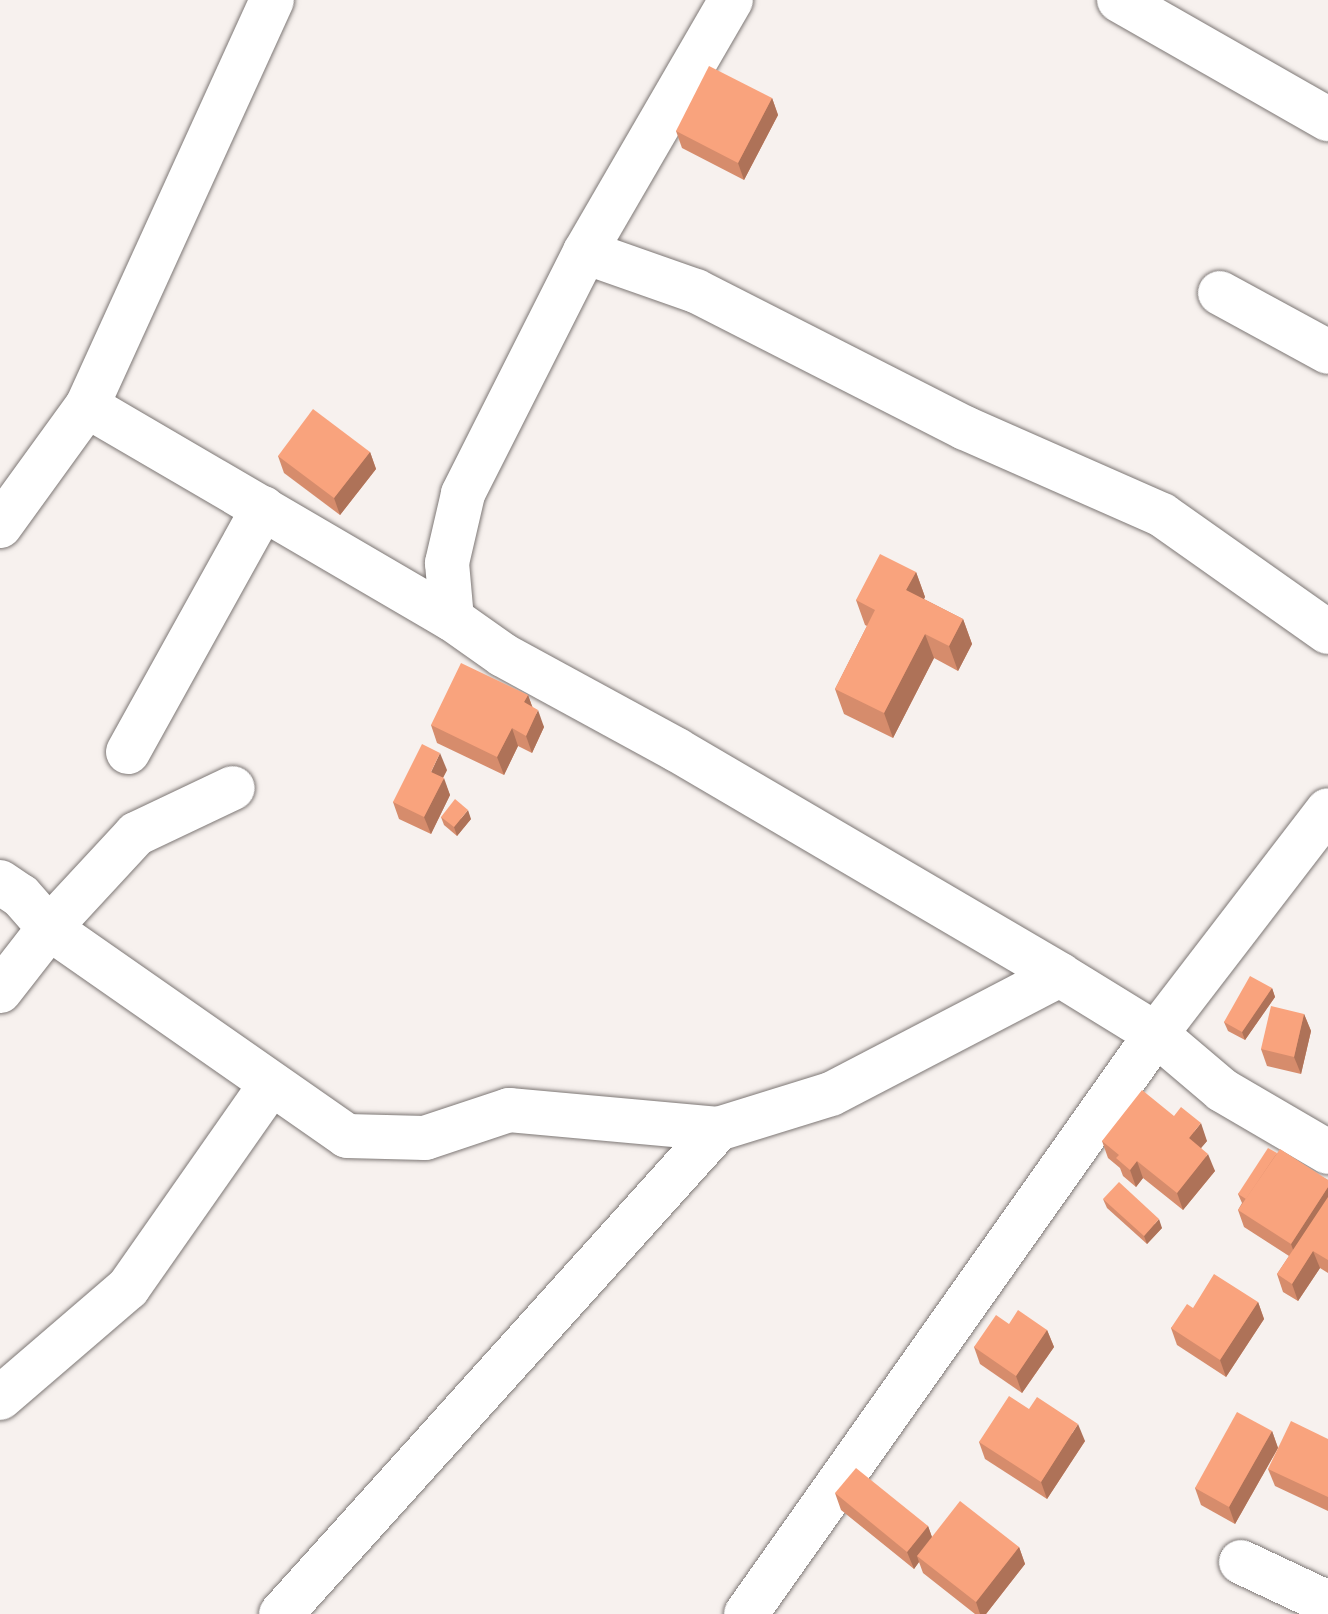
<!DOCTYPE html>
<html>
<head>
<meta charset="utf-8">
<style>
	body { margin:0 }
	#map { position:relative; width:1328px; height:1614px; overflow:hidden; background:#f7f1ee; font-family:"PT Sans",sans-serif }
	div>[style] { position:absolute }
	.roads { filter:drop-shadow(0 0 2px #7d7775) drop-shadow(0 0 2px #7d7775) }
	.minor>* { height:44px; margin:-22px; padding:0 22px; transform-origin:22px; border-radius:22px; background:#fff }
	.wall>* { inset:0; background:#d68c6c }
	.shaded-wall>* { inset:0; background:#ae7258 }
	.building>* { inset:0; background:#f9a37d }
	span { translate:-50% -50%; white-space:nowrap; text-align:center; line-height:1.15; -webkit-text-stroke:6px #fff; paint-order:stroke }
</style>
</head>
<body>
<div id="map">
	<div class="roads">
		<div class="minor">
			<div style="left:731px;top:0;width:291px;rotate:120.1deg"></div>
			<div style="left:585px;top:252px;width:271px;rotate:116.8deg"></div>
			<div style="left:463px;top:494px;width:71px;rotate:103.1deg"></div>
			<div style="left:447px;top:563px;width:56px;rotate:84.9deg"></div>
			<div style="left:452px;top:619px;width:62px;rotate:35.2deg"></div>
			<div style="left:503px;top:655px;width:198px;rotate:28.6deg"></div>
			<div style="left:677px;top:750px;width:444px;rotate:30.4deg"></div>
			<div style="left:1060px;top:975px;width:113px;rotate:31.6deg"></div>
			<div style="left:1156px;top:1034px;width:87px;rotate:40.3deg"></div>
			<div style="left:1222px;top:1090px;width:123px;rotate:30.3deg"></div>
			<div style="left:1119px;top:0;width:241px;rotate:29.7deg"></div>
			<div style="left:585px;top:252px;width:118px;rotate:19.4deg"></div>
			<div style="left:696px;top:291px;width:302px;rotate:27deg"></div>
			<div style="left:965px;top:428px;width:215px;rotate:23.8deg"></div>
			<div style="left:1162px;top:515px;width:203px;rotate:35.2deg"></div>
			<div style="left:1220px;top:293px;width:123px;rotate:28.6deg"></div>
			<div style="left:87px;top:406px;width:446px;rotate:-65.5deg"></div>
			<div style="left:0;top:526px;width:148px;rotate:-54.1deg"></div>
			<div style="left:87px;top:406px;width:423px;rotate:30.3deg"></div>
			<div style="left:128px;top:752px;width:279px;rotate:-61deg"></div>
			<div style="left:0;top:882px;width:25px;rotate:34deg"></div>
			<div style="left:21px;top:896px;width:43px;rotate:48.8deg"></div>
			<div style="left:49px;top:928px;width:128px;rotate:-47.2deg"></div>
			<div style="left:136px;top:834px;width:107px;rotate:-25.4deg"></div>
			<div style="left:0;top:991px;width:80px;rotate:-52.1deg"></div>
			<div style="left:49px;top:928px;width:363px;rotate:34.9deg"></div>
			<div style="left:347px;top:1136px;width:78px;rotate:1.5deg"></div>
			<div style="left:425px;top:1138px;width:89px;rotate:-18.4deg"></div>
			<div style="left:509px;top:1110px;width:210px;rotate:5.2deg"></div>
			<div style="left:718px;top:1129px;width:118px;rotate:-17.2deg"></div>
			<div style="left:831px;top:1094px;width:258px;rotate:-27.5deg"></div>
			<div style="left:0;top:1398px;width:169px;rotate:-40.7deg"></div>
			<div style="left:128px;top:1288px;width:249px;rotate:-55deg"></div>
			<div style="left:1241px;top:1562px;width:96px;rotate:25.2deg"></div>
			<div style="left:281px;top:1614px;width:653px;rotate:-47.98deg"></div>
			<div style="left:746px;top:1614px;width:710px;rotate:-54.74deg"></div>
			<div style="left:1156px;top:1034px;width:282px;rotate:-52.5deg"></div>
		</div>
	</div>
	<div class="wall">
		<div style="clip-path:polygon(772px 98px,778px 115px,744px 180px,682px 148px,676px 131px)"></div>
		<div style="clip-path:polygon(370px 452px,376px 469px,340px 515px,284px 473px,278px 456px)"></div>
		<div style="clip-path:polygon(916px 572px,925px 597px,924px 599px,963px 619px,972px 644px,958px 671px,934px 658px,893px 738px,844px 714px,835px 689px,867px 626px,865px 625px,856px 600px)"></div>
		<div style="clip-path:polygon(528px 695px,532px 706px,544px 727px,532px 753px,518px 746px,504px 775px,437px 743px,431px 725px)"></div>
		<div style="clip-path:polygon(447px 770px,443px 778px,450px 795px,431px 834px,399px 819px,393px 802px)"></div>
		<div style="clip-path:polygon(441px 817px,471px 819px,457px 836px,444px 825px)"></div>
		<div style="clip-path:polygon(1272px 988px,1275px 997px,1245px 1040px,1228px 1031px,1224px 1022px)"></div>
		<div style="clip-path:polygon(1304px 1014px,1311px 1031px,1301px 1074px,1267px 1066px,1261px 1049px)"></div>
		<div style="clip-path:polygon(1174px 1116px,1207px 1141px,1201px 1148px,1215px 1171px,1183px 1210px,1143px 1178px,1136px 1187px,1123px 1176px,1120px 1168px,1108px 1158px,1102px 1141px)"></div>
		<div style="clip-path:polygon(1277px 1153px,1328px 1180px,1328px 1273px,1320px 1268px,1298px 1301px,1283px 1292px,1277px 1274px,1289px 1256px,1244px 1227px,1238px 1210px,1242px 1203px,1238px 1194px)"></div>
		<div style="clip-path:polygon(1103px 1199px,1162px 1228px,1147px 1244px,1107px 1208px)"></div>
		<div style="clip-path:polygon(1258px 1302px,1264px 1319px,1226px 1377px,1177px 1345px,1171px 1328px,1193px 1308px)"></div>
		<div style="clip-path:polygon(1009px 1324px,1047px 1330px,1054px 1347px,1022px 1393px,980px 1364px,974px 1347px)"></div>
		<div style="clip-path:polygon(1029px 1409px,1085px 1441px,1047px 1499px,985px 1459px,979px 1442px)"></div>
		<div style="clip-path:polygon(1272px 1431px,1278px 1448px,1235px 1524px,1201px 1505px,1195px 1488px)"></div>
		<div style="clip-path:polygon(1328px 1439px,1328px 1511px,1275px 1486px,1268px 1469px)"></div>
		<div style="clip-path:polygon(835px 1493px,928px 1526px,932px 1537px,1019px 1547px,1025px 1564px,986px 1614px,975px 1614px,923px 1573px,919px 1562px,914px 1569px,841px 1510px)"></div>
	</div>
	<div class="shaded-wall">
		<div style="clip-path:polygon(772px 98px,778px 115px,744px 180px,738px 163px)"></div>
		<div style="clip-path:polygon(370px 452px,376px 469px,340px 515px,334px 498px)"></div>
		<div style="clip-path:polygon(916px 572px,925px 597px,915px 615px,906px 590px)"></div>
		<div style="clip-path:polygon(963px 619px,972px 644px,958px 671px,949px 646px)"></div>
		<div style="clip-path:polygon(925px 634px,934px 658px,893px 738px,884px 713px)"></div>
		<div style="clip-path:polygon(528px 695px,534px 712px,524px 702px)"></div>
		<div style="clip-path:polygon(538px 710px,544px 727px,532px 753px,526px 736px)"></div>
		<div style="clip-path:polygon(512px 728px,518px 746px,504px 775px,497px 757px)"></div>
		<div style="clip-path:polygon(440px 753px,447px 770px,437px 789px,431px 772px)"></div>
		<div style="clip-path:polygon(444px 778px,450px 795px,431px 834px,424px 817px)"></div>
		<div style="clip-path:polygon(468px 810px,471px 819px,457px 836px,454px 827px)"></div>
		<div style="clip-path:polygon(1272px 988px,1275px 997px,1245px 1040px,1242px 1032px)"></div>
		<div style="clip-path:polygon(1304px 1014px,1311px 1031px,1301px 1074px,1294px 1057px)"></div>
		<div style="clip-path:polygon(1201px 1123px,1207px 1141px,1195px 1155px,1189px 1138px)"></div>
		<div style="clip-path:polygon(1208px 1154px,1215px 1171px,1183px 1210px,1177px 1193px)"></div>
		<div style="clip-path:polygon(1137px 1161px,1143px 1178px,1136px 1187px,1130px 1170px)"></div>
		<div style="clip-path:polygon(1328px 1187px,1328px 1214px,1297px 1261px,1291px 1244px)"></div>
		<div style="clip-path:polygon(1159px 1219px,1162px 1228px,1147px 1244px,1144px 1236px)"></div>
		<div style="clip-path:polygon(1313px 1251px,1320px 1268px,1298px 1301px,1292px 1284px)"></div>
		<div style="clip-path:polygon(1258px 1302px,1264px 1319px,1226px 1377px,1220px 1360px)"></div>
		<div style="clip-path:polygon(1047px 1330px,1054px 1347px,1022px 1393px,1016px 1376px)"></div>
		<div style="clip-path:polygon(1078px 1424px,1085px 1441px,1047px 1499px,1041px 1482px)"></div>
		<div style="clip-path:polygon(1272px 1431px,1278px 1448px,1235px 1524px,1229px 1507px)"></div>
		<div style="clip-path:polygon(928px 1526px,934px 1543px,917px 1556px,919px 1562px,914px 1569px,907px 1552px)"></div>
		<div style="clip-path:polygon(1019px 1547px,1025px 1564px,986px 1614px,980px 1614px,976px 1602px)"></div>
	</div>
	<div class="building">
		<div style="clip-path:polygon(709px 66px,772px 98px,738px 163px,676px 131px)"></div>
		<div style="clip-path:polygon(313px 409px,370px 452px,334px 498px,278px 456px)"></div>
		<div style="clip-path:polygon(880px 554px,916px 572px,906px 590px,963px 619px,949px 646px,925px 634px,884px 713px,835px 689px,875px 610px,856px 600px)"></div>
		<div style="clip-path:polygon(461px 663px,528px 695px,524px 702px,538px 710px,526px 736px,512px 728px,497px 757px,431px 725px)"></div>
		<div style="clip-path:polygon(422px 744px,440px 753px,431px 772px,444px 778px,424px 817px,393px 802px)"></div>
		<div style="clip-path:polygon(455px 799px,468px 810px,454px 827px,441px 817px)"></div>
		<div style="clip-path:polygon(1250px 976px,1272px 988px,1242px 1032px,1224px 1022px)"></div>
		<div style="clip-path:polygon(1271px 1006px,1304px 1014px,1294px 1057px,1261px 1049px)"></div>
		<div style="clip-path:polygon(1142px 1090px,1174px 1116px,1181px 1107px,1201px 1123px,1189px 1138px,1208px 1154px,1177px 1193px,1137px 1161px,1130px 1170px,1116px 1158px,1119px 1155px,1102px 1141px)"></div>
		<div style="clip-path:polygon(1268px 1148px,1277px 1153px,1246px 1199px,1238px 1194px)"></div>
		<div style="clip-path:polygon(1280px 1149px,1328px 1180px,1328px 1187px,1291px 1244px,1238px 1210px)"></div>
		<div style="clip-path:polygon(1119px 1182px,1159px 1219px,1144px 1236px,1103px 1199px)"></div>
		<div style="clip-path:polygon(1328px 1197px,1328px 1260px,1313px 1251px,1292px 1284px,1277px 1274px)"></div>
		<div style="clip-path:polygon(1214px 1274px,1258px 1302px,1220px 1360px,1171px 1328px,1187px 1304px,1193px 1308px)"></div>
		<div style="clip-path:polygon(1018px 1310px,1047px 1330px,1016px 1376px,974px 1347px,996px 1315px,1009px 1324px)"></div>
		<div style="clip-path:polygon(1009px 1396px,1029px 1409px,1037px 1397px,1078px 1424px,1041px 1482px,979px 1442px)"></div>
		<div style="clip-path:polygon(1237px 1412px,1272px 1431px,1229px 1507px,1195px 1488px)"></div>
		<div style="clip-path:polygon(1291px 1421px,1328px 1439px,1328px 1497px,1268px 1469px)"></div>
		<div style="clip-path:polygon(856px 1468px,928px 1526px,907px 1552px,835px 1493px)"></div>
		<div style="clip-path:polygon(960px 1501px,1019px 1547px,976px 1602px,917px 1556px)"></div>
	</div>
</div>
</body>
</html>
